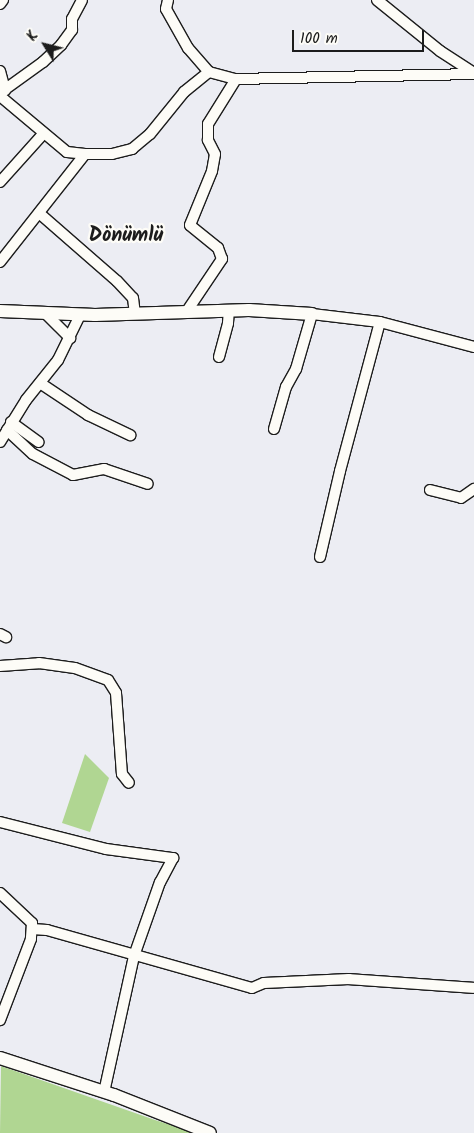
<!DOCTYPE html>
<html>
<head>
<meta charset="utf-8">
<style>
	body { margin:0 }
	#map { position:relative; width:474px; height:1133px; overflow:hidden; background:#ecedf3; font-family:Kalam,sans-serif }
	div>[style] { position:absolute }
	.green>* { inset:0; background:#b0d692 }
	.roads { filter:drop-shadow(1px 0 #1c1c1c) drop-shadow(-1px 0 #1c1c1c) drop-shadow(0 1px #1c1c1c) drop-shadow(0 -1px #1c1c1c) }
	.minor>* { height:10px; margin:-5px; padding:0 5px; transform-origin:5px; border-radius:5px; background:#fdfcf7 }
	.tertiary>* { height:12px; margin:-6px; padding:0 6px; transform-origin:6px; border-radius:6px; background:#fdfcf7 }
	span { translate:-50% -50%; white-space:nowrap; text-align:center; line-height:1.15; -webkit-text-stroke:4.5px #fdfcf7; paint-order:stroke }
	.district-label { font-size:20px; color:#1c1c1c; font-weight:700 }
	.north { position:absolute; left:20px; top:20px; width:50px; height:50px; -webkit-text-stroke:4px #fdfcf7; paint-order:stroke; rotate:306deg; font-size:14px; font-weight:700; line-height:20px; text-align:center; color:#1c1c1c }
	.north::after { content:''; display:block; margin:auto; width:18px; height:22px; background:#1c1c1c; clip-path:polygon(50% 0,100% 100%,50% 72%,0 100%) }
	.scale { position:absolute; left:292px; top:30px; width:132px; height:22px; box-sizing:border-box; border:2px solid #1c1c1c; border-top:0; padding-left:6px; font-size:15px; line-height:18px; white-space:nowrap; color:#1c1c1c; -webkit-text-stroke:4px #fdfcf7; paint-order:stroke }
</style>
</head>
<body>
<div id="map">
	<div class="green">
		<i style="clip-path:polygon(85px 754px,109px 778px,90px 832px,62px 823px)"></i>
		<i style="clip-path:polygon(1px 1066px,155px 1120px,196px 1133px,0 1133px)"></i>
	</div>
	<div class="roads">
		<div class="minor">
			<i style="left:168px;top:0;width:9px;rotate:103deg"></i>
			<i style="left:166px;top:9px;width:45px;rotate:60.6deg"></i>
			<i style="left:188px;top:48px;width:32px;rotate:49deg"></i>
			<i style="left:377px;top:0;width:81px;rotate:39deg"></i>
			<i style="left:440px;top:51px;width:40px;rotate:32.9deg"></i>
			<i style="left:0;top:4px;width:5px;rotate:-53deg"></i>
			<i style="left:0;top:71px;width:20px;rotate:75deg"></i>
			<i style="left:0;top:93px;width:53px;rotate:-35.8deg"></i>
			<i style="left:43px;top:62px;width:25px;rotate:-43deg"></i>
			<i style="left:61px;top:45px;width:19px;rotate:-54deg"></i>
			<i style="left:72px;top:30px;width:11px;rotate:-90deg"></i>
			<i style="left:72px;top:19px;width:21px;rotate:-62deg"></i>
			<i style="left:0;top:96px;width:87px;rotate:39.9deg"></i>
			<i style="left:67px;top:152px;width:18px;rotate:6deg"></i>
			<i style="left:0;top:182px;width:64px;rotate:-48.1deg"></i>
			<i style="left:39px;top:213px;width:103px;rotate:41.1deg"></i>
			<i style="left:117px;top:281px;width:23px;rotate:47deg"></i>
			<i style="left:133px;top:298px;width:16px;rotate:83deg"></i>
			<i style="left:0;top:262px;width:137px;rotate:-51.8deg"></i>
			<i style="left:85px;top:154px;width:27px"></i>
			<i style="left:112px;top:154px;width:21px;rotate:-14deg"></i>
			<i style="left:132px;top:149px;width:23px;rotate:-40deg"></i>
			<i style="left:150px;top:134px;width:54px;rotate:-51deg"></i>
			<i style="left:184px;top:92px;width:32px;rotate:-39deg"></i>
			<i style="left:209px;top:72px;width:28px;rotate:15deg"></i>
			<i style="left:236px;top:79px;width:238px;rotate:-1.2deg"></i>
			<i style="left:187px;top:311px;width:63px;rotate:-56.1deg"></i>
			<i style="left:222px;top:259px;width:12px;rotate:-110deg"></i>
			<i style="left:218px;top:248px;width:36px;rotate:-141deg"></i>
			<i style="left:190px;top:225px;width:58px;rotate:-67.8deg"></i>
			<i style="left:212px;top:171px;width:17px;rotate:-80deg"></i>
			<i style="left:215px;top:154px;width:16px;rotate:-117deg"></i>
			<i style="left:208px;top:140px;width:16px;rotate:-90deg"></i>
			<i style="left:208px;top:124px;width:53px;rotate:-58.1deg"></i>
			<i style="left:47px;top:315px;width:33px;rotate:45deg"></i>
			<i style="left:219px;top:357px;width:35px;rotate:-75deg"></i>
			<i style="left:228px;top:323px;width:13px;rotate:-86deg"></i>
			<i style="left:40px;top:383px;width:58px;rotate:33.7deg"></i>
			<i style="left:88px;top:415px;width:47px;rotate:25.5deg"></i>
			<i style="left:11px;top:422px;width:34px;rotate:36deg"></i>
			<i style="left:274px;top:429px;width:44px;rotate:-74.1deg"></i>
			<i style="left:286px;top:387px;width:21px;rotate:-61deg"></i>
			<i style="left:296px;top:369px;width:57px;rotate:-73.8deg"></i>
			<i style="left:312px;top:314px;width:68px;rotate:6.7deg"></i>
			<i style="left:380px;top:322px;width:97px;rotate:14.9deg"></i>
			<i style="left:7px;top:430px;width:35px;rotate:43deg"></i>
			<i style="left:33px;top:454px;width:45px;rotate:27.7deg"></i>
			<i style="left:73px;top:475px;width:32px;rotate:-11deg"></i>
			<i style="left:104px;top:469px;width:46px;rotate:18.8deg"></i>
			<i style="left:0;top:442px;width:49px;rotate:-58.2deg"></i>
			<i style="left:26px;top:400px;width:51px;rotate:-51.3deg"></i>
			<i style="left:58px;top:360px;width:50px;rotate:-63.9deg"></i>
			<i style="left:430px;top:490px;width:32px;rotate:14deg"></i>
			<i style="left:461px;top:498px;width:16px;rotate:-35deg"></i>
			<i style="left:320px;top:557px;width:88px;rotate:-76.9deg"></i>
			<i style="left:340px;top:471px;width:154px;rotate:-75deg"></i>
			<i style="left:0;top:634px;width:7px;rotate:27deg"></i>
			<i style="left:0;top:666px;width:39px;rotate:-4deg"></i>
			<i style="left:39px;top:663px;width:36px;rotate:8deg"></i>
			<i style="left:75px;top:668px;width:35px;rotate:20deg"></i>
			<i style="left:108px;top:680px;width:15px;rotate:58deg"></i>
			<i style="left:116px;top:693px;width:81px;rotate:85.8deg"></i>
			<i style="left:122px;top:774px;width:11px;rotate:52deg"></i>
			<i style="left:0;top:822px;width:109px;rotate:14.3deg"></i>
			<i style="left:106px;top:849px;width:68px;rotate:7.7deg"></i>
			<i style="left:173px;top:858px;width:27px;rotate:118deg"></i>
			<i style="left:160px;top:882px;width:78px;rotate:109.4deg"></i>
			<i style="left:134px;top:956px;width:139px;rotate:102.4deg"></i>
			<i style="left:0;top:893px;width:44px;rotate:43.2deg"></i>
			<i style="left:32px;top:923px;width:16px;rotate:94deg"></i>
			<i style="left:31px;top:939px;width:87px;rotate:110.9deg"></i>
			<i style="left:32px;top:929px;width:15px;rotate:4deg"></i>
			<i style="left:47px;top:930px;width:213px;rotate:15.8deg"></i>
			<i style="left:252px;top:988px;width:13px;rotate:-23deg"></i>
			<i style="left:264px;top:983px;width:85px;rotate:-2.7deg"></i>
			<i style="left:349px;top:979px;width:125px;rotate:4.1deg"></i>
		</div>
		<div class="tertiary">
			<i style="left:0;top:311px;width:95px;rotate:2.4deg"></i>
			<i style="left:95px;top:315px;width:154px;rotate:-1.9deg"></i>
			<i style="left:249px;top:310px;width:63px;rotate:3.6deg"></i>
			<i style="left:0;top:1058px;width:120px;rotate:18deg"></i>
			<i style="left:114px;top:1095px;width:103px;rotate:21.6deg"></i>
		</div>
	</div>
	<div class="district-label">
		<span style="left:126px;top:236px">Dönümlü</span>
	</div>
	<div class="north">K</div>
	<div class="scale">100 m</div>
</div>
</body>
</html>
